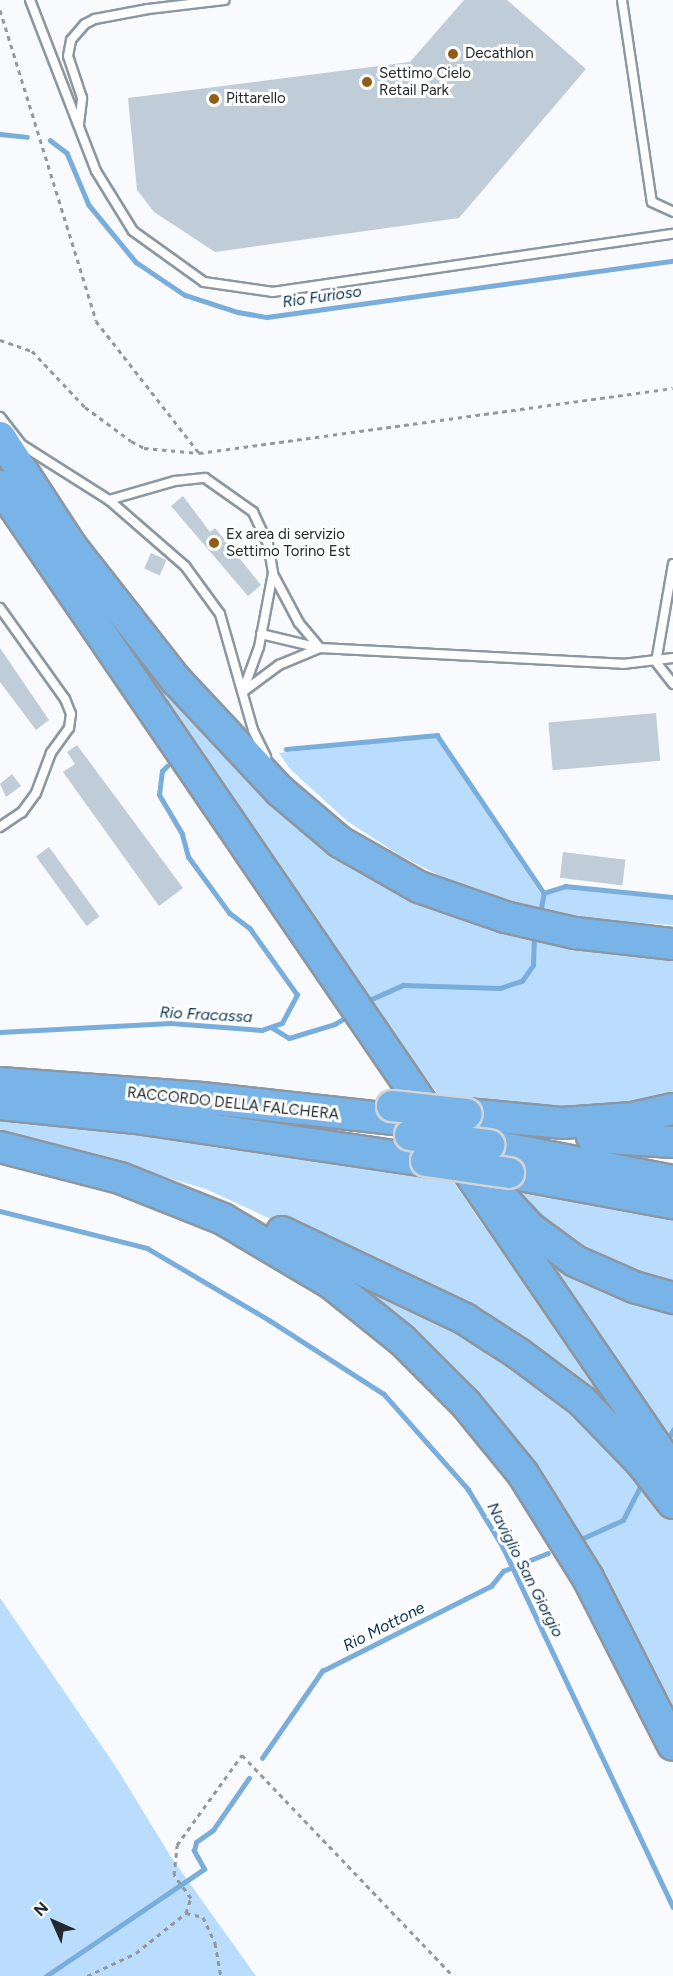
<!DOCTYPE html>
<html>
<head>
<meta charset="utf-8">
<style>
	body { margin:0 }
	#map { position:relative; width:673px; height:1976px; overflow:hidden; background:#f8fafd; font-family:Figtree,sans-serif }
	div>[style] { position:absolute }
	.green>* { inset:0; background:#baddfe }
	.stream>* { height:4.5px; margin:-2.25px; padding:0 2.25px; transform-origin:2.25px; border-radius:2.25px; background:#79addc }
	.building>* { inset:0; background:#c0cdd9; transform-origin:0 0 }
	.path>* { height:3px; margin-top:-1.5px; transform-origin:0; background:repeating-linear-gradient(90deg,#94979b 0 4.5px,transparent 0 9px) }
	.roads { filter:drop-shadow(2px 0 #8b97a2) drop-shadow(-2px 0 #8b97a2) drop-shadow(0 2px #8b97a2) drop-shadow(0 -2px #8b97a2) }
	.service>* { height:8px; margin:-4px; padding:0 4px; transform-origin:4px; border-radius:4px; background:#fff }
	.motorway>* { height:30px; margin:-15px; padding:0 15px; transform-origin:15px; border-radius:15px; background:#79b4e9 }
	.bridges { filter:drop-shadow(2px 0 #d3d4d5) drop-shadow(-2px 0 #d3d4d5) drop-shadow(0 2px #d3d4d5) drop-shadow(0 -2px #d3d4d5) }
	.motorway-bridge>* { height:30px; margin:-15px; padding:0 15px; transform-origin:15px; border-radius:15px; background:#79b4e9 }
	.dots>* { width:16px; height:16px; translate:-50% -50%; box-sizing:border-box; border:3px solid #fff; border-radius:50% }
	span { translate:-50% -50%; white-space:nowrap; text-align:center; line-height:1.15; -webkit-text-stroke:6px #fff; paint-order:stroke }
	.poi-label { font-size:15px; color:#24292e }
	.left { translate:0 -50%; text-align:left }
	.street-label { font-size:15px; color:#24292e }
	.water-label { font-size:16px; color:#062f4e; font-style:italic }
	.north { position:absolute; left:24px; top:1892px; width:60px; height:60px; -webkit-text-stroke:4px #fff; paint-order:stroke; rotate:315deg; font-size:16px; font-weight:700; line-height:24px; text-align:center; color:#24292e }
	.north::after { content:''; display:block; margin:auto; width:21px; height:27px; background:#24292e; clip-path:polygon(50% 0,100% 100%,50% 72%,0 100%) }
</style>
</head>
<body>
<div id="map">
	<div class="green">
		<i style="clip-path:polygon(83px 583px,325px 847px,673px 956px,673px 1101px,595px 1114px,447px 1106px,355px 984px)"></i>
		<i style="clip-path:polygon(436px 737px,541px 894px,565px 887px,673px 896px,673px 925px,580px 919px,520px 907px,458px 885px,399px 855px,347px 821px,290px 769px,279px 753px)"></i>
		<i style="clip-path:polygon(0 1118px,87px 1126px,450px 1177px,616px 1417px,325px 1244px,206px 1189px,77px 1151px,0 1135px)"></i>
		<i style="clip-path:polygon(503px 1185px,673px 1220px,673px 1287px,561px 1240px)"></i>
		<i style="clip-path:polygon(533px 1244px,673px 1305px,673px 1451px)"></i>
		<i style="clip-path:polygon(339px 1271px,392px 1294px,539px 1378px,652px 1491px,673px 1519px,673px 1722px,600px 1579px)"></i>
		<i style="clip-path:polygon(0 1598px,116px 1767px,171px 1857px,256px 1976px,0 1976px)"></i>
	</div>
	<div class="stream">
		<i style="left:0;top:134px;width:27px;rotate:6deg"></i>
		<i style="left:50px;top:140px;width:21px;rotate:37deg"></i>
		<i style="left:67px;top:153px;width:56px;rotate:67.1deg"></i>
		<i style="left:89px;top:205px;width:74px;rotate:50.5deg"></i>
		<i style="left:136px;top:262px;width:59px;rotate:34deg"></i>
		<i style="left:185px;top:295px;width:56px;rotate:17.8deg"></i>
		<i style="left:238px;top:312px;width:29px;rotate:10deg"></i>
		<i style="left:267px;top:317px;width:410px;rotate:-7.9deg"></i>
		<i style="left:286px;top:749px;width:152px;rotate:-5.3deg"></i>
		<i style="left:437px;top:735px;width:191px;rotate:55.9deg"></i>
		<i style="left:541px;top:908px;width:15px;rotate:-79deg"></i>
		<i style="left:544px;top:893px;width:22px;rotate:-18deg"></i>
		<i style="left:565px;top:886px;width:109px;rotate:5.8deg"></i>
		<i style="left:365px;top:1002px;width:42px;rotate:-24.1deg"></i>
		<i style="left:403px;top:985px;width:97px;rotate:1.8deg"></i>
		<i style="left:500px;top:988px;width:23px;rotate:-18deg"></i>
		<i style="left:522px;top:981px;width:19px;rotate:-55deg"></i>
		<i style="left:533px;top:965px;width:23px;rotate:-88deg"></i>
		<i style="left:271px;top:1027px;width:21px;rotate:31deg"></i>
		<i style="left:289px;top:1038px;width:48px;rotate:-16.9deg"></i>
		<i style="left:335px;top:1024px;width:13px;rotate:-32deg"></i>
		<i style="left:0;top:1032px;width:171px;rotate:-3deg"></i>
		<i style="left:171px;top:1023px;width:91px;rotate:4.4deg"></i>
		<i style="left:262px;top:1030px;width:21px;rotate:-19deg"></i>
		<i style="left:282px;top:1023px;width:32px;rotate:-62deg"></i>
		<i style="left:297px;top:995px;width:81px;rotate:-125.5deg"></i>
		<i style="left:250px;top:929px;width:26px;rotate:-143deg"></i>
		<i style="left:229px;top:913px;width:69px;rotate:-126.2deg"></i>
		<i style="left:188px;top:857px;width:24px;rotate:-105deg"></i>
		<i style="left:182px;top:834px;width:45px;rotate:-120.5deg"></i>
		<i style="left:159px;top:795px;width:24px;rotate:-83deg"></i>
		<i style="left:162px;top:771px;width:7px;rotate:-45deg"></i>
		<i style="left:0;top:1211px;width:152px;rotate:14.1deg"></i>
		<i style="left:147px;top:1248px;width:142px;rotate:30.5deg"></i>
		<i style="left:269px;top:1320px;width:137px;rotate:32.8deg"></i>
		<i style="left:384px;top:1394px;width:127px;rotate:48.5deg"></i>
		<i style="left:468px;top:1489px;width:68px;rotate:58.9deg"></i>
		<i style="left:503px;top:1547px;width:398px;rotate:64.7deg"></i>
		<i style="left:666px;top:1443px;width:15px;rotate:-62deg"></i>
		<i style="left:579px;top:1540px;width:48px;rotate:-24.4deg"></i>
		<i style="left:623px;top:1520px;width:42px;rotate:-62.8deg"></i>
		<i style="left:262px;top:1758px;width:106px;rotate:-55.4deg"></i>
		<i style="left:322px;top:1671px;width:189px;rotate:-26.7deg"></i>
		<i style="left:491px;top:1586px;width:19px;rotate:-51deg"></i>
		<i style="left:503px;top:1571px;width:48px;rotate:-21.8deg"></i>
		<i style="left:46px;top:1976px;width:191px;rotate:-34.1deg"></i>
		<i style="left:204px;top:1869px;width:21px;rotate:-119deg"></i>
		<i style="left:194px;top:1851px;width:9px;rotate:-77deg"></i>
		<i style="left:196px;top:1842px;width:21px;rotate:-35deg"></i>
		<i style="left:213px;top:1830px;width:63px;rotate:-55.3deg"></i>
	</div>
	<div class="building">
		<i style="clip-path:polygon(464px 0,507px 0,586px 69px,459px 218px,215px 252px,154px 212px,137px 190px,128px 98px,410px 62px)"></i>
		<i style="clip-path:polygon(183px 496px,210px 532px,215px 528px,261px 585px,248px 596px,171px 506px)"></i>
		<i style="left:151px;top:553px;width:17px;height:17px;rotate:24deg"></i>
		<i style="clip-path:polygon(0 648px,49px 720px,36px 730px,0 682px)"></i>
		<i style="left:656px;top:713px;width:48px;height:108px;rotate:85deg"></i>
		<i style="clip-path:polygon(77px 745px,183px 888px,159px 906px,63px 772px,75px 764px,67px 752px)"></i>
		<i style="clip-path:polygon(12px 774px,21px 786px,6px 797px,0 784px)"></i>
		<i style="left:49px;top:847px;width:86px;height:16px;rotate:54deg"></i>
		<i style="left:563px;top:852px;width:63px;height:26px;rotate:7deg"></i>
	</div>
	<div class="path">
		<i style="left:0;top:10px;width:325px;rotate:72.8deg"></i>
		<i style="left:96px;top:321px;width:167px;rotate:52deg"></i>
		<i style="left:0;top:340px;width:34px;rotate:19deg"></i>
		<i style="left:32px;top:351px;width:77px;rotate:46.6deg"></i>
		<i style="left:85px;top:407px;width:57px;rotate:36.5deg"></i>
		<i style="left:131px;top:441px;width:15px;rotate:28deg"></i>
		<i style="left:144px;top:448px;width:55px;rotate:5.2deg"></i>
		<i style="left:199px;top:453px;width:478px;rotate:-7.8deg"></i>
		<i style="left:186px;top:1913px;width:16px;rotate:-72deg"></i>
		<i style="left:191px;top:1898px;width:29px;rotate:-126deg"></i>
		<i style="left:174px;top:1875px;width:30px;rotate:-84deg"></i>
		<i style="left:177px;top:1845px;width:111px;rotate:-54.2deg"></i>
		<i style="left:242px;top:1755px;width:306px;rotate:46.3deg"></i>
		<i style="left:87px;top:1976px;width:54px;rotate:-25.1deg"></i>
		<i style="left:136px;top:1953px;width:64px;rotate:-38.7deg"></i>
		<i style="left:186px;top:1913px;width:17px;rotate:13deg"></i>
		<i style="left:203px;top:1917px;width:29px;rotate:65deg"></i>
		<i style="left:215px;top:1943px;width:34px;rotate:80deg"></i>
	</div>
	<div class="roads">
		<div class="service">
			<i style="left:30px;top:0;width:183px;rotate:68.9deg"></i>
			<i style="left:96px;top:171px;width:70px;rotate:58.3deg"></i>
			<i style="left:133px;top:231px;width:87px;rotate:35.7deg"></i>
			<i style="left:204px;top:282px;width:70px;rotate:8.2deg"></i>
			<i style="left:273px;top:292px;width:404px;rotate:-8.3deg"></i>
			<i style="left:622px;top:0;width:204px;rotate:81.6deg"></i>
			<i style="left:652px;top:202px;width:23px;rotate:25deg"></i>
			<i style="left:79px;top:124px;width:26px;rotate:-83deg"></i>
			<i style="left:82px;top:98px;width:44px;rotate:-108.4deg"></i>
			<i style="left:68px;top:56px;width:16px;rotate:-79deg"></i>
			<i style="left:71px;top:40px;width:21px;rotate:-49deg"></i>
			<i style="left:85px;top:24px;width:11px;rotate:-27deg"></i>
			<i style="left:95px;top:19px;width:54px;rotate:-10.7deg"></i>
			<i style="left:148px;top:9px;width:77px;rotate:-6.8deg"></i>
			<i style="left:0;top:417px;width:36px;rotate:52deg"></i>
			<i style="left:22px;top:445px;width:103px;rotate:32.3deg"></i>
			<i style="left:109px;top:500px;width:101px;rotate:41deg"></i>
			<i style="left:185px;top:566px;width:59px;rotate:53.9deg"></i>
			<i style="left:220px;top:614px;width:121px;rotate:74.1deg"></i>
			<i style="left:253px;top:730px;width:30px;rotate:64deg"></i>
			<i style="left:109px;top:500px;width:69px;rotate:-16.1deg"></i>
			<i style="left:175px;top:481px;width:30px;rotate:-6deg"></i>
			<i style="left:205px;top:478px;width:59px;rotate:35.3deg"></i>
			<i style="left:253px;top:512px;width:35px;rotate:65deg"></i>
			<i style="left:268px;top:544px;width:29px;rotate:80deg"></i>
			<i style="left:273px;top:573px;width:75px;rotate:100.7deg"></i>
			<i style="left:259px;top:647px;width:47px;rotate:110deg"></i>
			<i style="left:673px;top:564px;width:99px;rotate:99.8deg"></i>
			<i style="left:656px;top:662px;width:28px;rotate:52deg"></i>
			<i style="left:0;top:608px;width:112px;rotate:54.5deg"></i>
			<i style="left:65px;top:699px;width:16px;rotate:68deg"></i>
			<i style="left:71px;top:714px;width:14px;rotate:98deg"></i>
			<i style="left:69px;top:728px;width:31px;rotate:126deg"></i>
			<i style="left:51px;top:753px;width:43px;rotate:110.6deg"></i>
			<i style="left:36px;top:793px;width:24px;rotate:126deg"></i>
			<i style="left:22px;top:812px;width:27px;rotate:146deg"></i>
			<i style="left:261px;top:634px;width:61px;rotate:13.3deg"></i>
			<i style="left:320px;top:648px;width:303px;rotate:3deg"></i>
			<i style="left:623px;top:664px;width:50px;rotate:-6.8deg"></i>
			<i style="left:244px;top:691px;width:44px;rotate:-36.6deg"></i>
			<i style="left:279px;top:665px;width:44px;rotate:-22.5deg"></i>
			<i style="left:320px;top:648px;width:33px;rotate:-130deg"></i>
			<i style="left:299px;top:623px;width:55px;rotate:-118deg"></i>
		</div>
		<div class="motorway">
			<i style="left:0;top:437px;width:130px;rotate:56.9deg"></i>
			<i style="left:71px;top:546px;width:172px;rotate:51.9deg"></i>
			<i style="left:177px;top:681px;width:151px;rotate:46.9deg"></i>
			<i style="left:280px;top:791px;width:79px;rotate:40.4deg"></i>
			<i style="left:340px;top:842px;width:91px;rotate:29.7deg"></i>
			<i style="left:419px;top:887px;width:91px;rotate:19.2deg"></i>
			<i style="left:505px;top:917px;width:72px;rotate:12.9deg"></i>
			<i style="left:575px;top:933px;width:99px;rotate:6.4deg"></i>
			<i style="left:0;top:486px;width:1193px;rotate:55.66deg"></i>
			<i style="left:0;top:1083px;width:203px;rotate:4.2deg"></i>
			<i style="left:202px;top:1098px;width:200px;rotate:6.3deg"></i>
			<i style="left:0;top:1104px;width:137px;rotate:5.9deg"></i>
			<i style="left:136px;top:1118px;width:293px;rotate:8.4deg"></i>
			<i style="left:467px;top:1114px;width:95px;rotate:5.4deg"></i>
			<i style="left:562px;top:1123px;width:71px;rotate:-4deg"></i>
			<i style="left:633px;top:1118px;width:41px;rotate:-12.7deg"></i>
			<i style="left:592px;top:1137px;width:81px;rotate:3.5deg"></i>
			<i style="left:489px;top:1145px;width:187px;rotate:11.1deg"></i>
			<i style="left:0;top:1147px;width:124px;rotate:14.5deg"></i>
			<i style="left:120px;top:1178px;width:111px;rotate:21.7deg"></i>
			<i style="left:223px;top:1219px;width:126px;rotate:30.7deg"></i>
			<i style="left:331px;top:1283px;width:91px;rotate:38.8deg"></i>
			<i style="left:402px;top:1340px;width:91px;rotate:45deg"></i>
			<i style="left:466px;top:1404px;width:90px;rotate:50.8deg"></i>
			<i style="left:523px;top:1474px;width:123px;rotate:58deg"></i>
			<i style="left:588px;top:1578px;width:187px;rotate:63deg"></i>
			<i style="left:509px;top:1173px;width:167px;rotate:10.4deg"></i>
			<i style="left:505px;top:1201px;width:35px;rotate:47deg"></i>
			<i style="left:529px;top:1227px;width:57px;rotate:36.5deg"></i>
			<i style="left:575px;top:1261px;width:64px;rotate:23.8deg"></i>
			<i style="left:634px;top:1287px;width:41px;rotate:15.8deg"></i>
			<i style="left:282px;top:1232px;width:203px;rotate:25.4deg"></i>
			<i style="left:465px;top:1319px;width:64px;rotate:32.9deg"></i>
			<i style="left:519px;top:1354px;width:79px;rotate:36.7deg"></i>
			<i style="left:582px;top:1401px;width:85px;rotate:46deg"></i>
			<i style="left:641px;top:1462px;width:52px;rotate:52deg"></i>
		</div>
	</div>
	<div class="bridges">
		<div class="motorway-bridge">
			<i style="left:392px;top:1106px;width:75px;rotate:6.1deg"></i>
			<i style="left:410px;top:1135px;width:80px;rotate:7.2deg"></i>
			<i style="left:426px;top:1161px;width:84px;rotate:8.2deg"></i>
		</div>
	</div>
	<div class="dots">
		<i style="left:453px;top:54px;background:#945d16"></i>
		<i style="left:367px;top:82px;background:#945d16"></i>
		<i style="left:214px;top:99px;background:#945d16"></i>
		<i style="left:214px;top:543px;background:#945d16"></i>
	</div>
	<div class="poi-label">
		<span class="left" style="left:465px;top:54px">Decathlon</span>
		<span class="left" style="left:379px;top:82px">Settimo Cielo<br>Retail Park</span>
		<span class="left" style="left:226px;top:99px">Pittarello</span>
		<span class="left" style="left:226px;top:543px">Ex area di servizio<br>Settimo Torino Est</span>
	</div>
	<div class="street-label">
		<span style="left:233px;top:1104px;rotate:6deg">RACCORDO DELLA FALCHERA</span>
	</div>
	<div class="water-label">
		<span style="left:322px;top:297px;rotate:-8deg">Rio Furioso</span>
		<span style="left:206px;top:1015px;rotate:3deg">Rio Fracassa</span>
		<span style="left:525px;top:1570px;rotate:63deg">Naviglio San Giorgio</span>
		<span style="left:384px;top:1627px;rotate:-27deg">Rio Mottone</span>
	</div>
	<div class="north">N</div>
</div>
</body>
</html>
